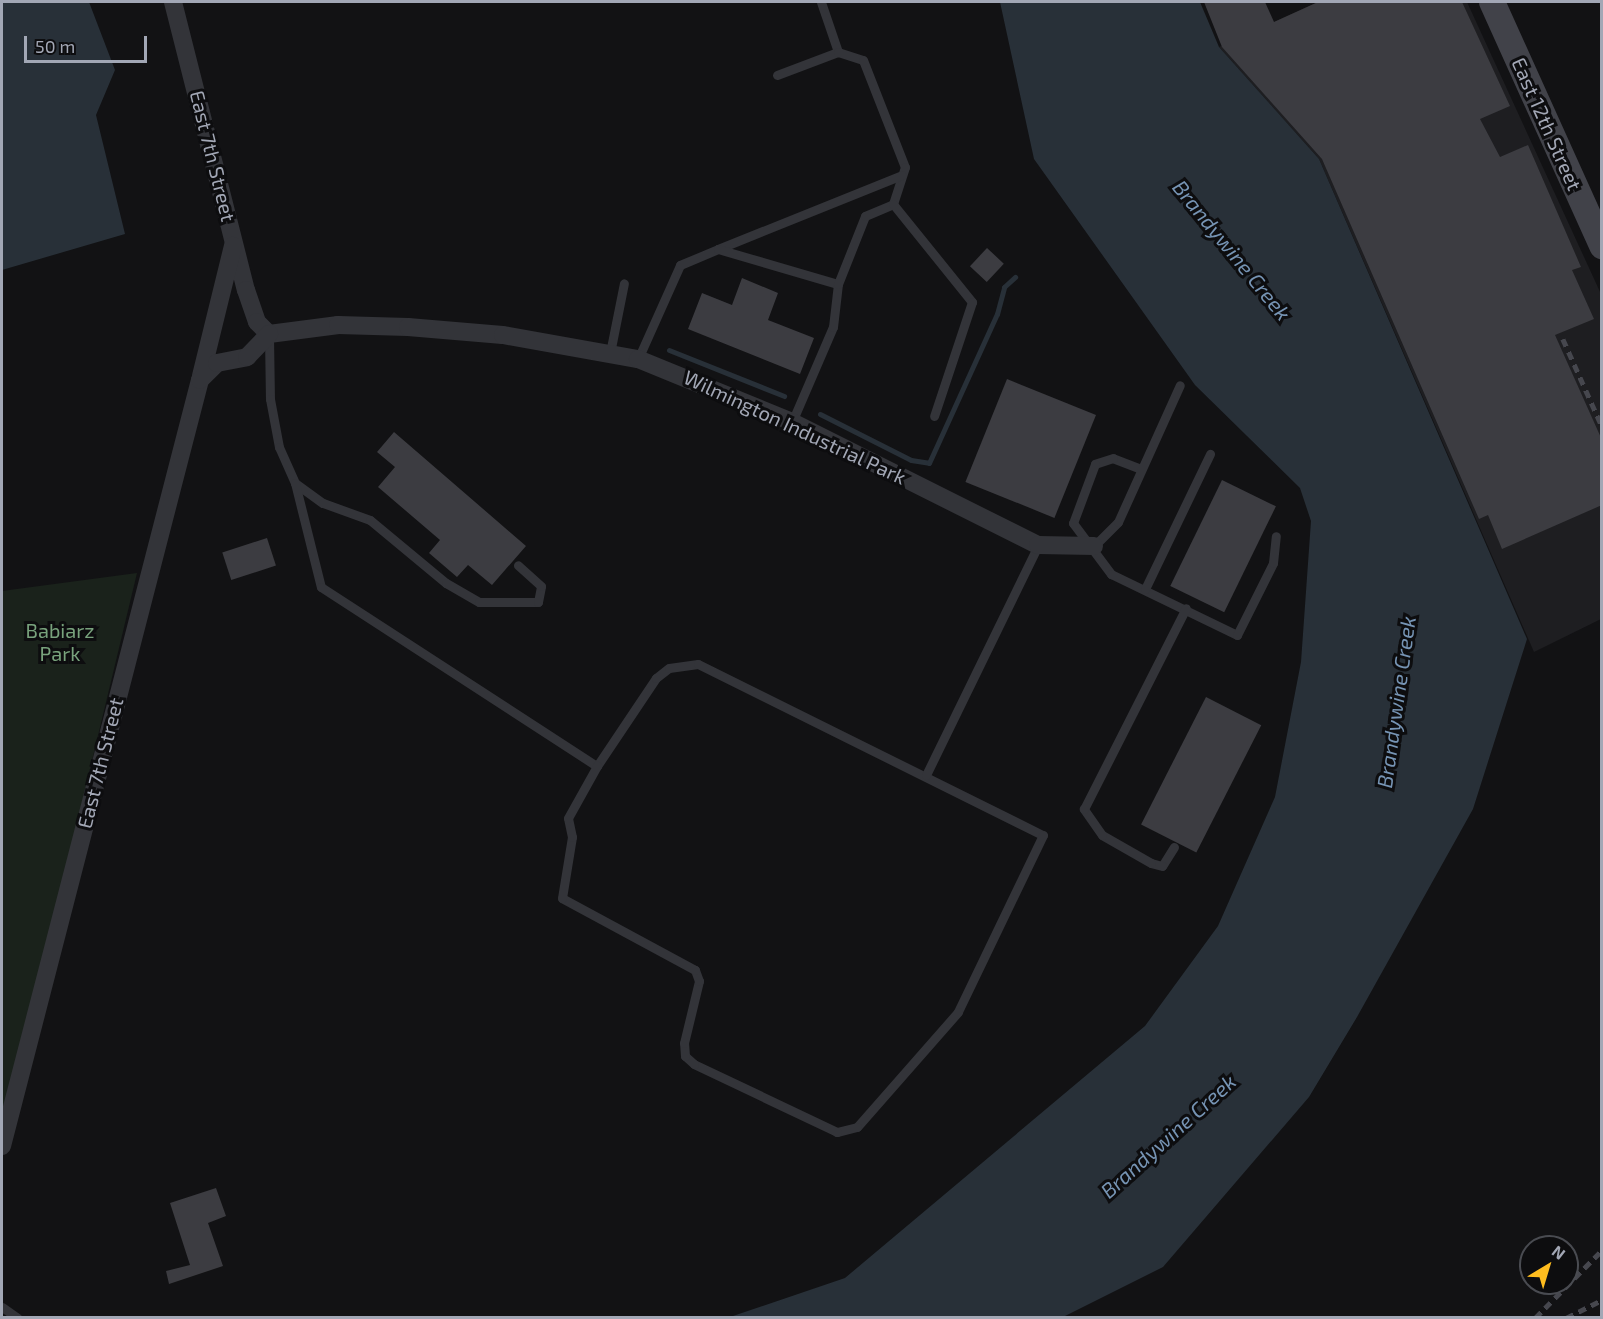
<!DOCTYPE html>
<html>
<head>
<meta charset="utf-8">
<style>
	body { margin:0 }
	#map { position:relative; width:1603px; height:1319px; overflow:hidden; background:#121214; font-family:"Exo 2",sans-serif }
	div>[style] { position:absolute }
	.built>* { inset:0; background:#1e1e21 }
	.green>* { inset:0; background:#1a221b }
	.water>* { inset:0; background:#283038 }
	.stream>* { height:5px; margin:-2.5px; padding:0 2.5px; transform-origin:2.5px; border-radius:2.5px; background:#283038 }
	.building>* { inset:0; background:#3c3c41; transform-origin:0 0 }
	.service>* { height:9px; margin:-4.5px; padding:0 4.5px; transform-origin:4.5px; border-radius:4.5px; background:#333439 }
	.minor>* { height:18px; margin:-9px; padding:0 9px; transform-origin:9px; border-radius:9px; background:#333439 }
	.secondary>* { height:26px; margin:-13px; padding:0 13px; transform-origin:13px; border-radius:13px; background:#414249 }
	.rail>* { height:4.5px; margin-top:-2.25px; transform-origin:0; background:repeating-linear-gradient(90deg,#46474e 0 8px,transparent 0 14px) }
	span { translate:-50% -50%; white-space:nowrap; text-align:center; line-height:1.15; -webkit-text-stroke:6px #0d0d0f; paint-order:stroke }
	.street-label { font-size:20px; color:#a2a7b5 }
	.park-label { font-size:20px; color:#78a27c }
	.water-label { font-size:21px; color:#7694b4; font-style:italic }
	.frame { position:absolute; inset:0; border:3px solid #a2a7b5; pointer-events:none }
	.north { position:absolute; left:1519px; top:1235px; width:60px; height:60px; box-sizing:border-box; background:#0d0d0f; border:2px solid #494b51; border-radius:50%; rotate:38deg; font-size:16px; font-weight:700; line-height:24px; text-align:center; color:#a2a7b5 }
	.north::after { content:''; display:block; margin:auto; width:21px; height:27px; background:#ffbd1f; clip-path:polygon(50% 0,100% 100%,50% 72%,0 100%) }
	.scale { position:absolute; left:24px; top:36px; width:123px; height:27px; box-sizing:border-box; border:3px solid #a2a7b5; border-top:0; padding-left:8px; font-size:18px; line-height:21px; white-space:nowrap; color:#a2a7b5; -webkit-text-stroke:4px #0d0d0f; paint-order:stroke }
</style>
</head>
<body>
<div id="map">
	<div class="built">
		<i style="clip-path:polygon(1318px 2px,1467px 2px,1601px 294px,1601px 619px,1534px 652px,1319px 159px,1219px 47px)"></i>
	</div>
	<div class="green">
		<i style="clip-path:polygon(137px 573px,2px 1136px,2px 591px)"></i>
	</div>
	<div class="water">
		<i style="clip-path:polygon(2px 2px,89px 2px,115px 70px,96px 115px,125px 234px,2px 270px)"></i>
		<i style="clip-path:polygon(1000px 2px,1200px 2px,1219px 47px,1319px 159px,1527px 639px,1473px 809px,1357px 1017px,1309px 1097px,1163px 1267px,1063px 1317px,730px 1317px,845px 1278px,1145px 1026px,1218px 926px,1275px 797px,1301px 662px,1311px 521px,1300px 488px,1195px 385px,1034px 159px)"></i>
	</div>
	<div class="stream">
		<i style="left:669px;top:350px;width:124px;rotate:21.8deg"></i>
		<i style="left:820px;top:414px;width:102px;rotate:26.8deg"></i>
		<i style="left:911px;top:460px;width:18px;rotate:9deg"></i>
		<i style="left:929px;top:463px;width:164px;rotate:-65.5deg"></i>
		<i style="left:997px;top:314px;width:28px;rotate:-75deg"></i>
		<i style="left:1004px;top:287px;width:15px;rotate:-42deg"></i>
	</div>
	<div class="building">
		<i style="clip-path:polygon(1204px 2px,1265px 2px,1274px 22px,1318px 2px,1462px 2px,1510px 106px,1480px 119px,1500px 157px,1528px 145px,1581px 267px,1572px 270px,1594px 319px,1555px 335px,1602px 440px,1602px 505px,1502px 549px,1488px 515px,1479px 519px,1322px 159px,1222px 47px)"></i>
		<i style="left:987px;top:248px;width:23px;height:25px;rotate:43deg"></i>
		<i style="clip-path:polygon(742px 278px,778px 293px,768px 320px,814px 338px,800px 374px,688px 329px,702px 293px,732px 305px)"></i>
		<i style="left:1007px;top:379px;width:96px;height:111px;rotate:22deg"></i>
		<i style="clip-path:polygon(394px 432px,526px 546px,492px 585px,468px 565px,457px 577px,429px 553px,440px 540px,378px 487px,395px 467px,377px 452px)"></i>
		<i style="left:1222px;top:480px;width:60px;height:118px;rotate:26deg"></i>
		<i style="left:267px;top:538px;width:29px;height:47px;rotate:72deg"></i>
		<i style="left:1206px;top:697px;width:62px;height:143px;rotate:27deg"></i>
		<i style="clip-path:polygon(216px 1188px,226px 1216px,208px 1223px,223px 1266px,169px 1284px,166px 1271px,190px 1265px,170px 1203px)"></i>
	</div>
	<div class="service">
		<i style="left:821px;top:2px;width:53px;rotate:71.2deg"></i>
		<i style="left:777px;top:75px;width:65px;rotate:-20.7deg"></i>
		<i style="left:838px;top:52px;width:26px;rotate:18deg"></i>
		<i style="left:863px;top:60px;width:115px;rotate:68.6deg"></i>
		<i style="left:905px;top:167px;width:39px;rotate:108deg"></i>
		<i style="left:718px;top:249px;width:198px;rotate:-21.9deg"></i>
		<i style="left:269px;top:337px;width:62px;rotate:89.1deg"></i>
		<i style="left:270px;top:399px;width:49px;rotate:79.4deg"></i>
		<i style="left:279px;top:447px;width:39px;rotate:66deg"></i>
		<i style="left:295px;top:483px;width:34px;rotate:36deg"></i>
		<i style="left:323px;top:503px;width:50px;rotate:19.9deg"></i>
		<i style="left:370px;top:520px;width:99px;rotate:39.7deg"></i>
		<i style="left:446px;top:583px;width:38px;rotate:30deg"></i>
		<i style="left:479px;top:602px;width:59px"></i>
		<i style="left:538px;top:602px;width:16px;rotate:-79deg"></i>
		<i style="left:541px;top:586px;width:31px;rotate:-138deg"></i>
		<i style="left:610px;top:353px;width:71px;rotate:-78.7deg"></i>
		<i style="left:638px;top:359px;width:103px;rotate:-65.9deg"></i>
		<i style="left:680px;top:265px;width:41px;rotate:-22.8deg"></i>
		<i style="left:718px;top:249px;width:125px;rotate:16.3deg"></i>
		<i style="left:792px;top:422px;width:103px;rotate:-66.7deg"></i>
		<i style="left:833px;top:327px;width:43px;rotate:-83.4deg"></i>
		<i style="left:838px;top:284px;width:73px;rotate:-68.3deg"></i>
		<i style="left:865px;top:216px;width:30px;rotate:-23deg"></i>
		<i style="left:893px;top:204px;width:126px;rotate:51.1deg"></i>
		<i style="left:972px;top:302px;width:120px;rotate:108.4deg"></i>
		<i style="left:1141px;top:469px;width:30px;rotate:-159deg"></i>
		<i style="left:1113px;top:458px;width:19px;rotate:162deg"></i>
		<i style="left:1095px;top:464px;width:63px;rotate:110.4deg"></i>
		<i style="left:1073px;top:523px;width:64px;rotate:53.3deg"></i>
		<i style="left:1111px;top:574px;width:140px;rotate:25.8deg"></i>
		<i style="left:1237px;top:635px;width:80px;rotate:-63.4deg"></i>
		<i style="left:1273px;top:563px;width:27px;rotate:-84deg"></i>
		<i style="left:295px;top:483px;width:107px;rotate:76deg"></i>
		<i style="left:321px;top:587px;width:329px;rotate:33deg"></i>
		<i style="left:597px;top:766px;width:106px;rotate:-56.2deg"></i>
		<i style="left:656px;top:678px;width:16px;rotate:-38deg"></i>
		<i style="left:669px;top:668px;width:29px;rotate:-8deg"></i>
		<i style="left:698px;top:664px;width:385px;rotate:26.4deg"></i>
		<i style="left:1043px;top:835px;width:196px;rotate:115.7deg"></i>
		<i style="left:958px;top:1012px;width:153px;rotate:131.3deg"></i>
		<i style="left:857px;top:1127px;width:21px;rotate:166deg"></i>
		<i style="left:837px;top:1132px;width:158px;rotate:-154.6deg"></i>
		<i style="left:694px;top:1064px;width:12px;rotate:-138deg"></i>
		<i style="left:685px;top:1056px;width:13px;rotate:-94deg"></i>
		<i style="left:684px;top:1043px;width:64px;rotate:-76.4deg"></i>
		<i style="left:699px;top:981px;width:12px;rotate:-110deg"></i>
		<i style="left:695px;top:970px;width:151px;rotate:-151.6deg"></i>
		<i style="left:562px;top:898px;width:62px;rotate:-80.7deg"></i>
		<i style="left:572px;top:837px;width:19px;rotate:-102deg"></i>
		<i style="left:568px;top:818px;width:60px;rotate:-60.9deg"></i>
		<i style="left:1094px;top:546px;width:34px;rotate:-45deg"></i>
		<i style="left:1118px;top:522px;width:150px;rotate:-65.7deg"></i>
		<i style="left:1145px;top:589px;width:150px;rotate:-64.3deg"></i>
		<i style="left:926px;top:775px;width:256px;rotate:-64deg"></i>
		<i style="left:1174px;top:847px;width:22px;rotate:122deg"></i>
		<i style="left:1162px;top:866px;width:11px;rotate:-165deg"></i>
		<i style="left:1151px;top:863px;width:56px;rotate:-150.3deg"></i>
		<i style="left:1102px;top:835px;width:32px;rotate:-125deg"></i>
		<i style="left:1084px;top:809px;width:225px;rotate:-63.1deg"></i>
		<i style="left:2px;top:1307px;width:19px;rotate:35deg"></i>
	</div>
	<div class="minor">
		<i style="left:173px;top:2px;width:297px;rotate:75.8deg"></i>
		<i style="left:246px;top:290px;width:34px;rotate:71deg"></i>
		<i style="left:257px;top:322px;width:17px;rotate:45deg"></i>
		<i style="left:269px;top:334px;width:70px;rotate:-7.4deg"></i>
		<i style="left:338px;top:325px;width:70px;rotate:1.6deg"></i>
		<i style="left:408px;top:327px;width:95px;rotate:4.8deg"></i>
		<i style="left:503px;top:335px;width:137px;rotate:10.1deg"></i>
		<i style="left:638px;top:359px;width:166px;rotate:22.2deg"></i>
		<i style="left:792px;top:422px;width:275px;rotate:26.6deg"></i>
		<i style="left:1038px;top:545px;width:56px;rotate:1deg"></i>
		<i style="left:201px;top:376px;width:134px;rotate:-76.2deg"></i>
		<i style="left:2px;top:1146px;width:791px;rotate:-75.51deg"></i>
		<i style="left:200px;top:380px;width:24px;rotate:-45deg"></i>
		<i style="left:217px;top:363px;width:31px;rotate:-11deg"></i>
		<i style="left:247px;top:357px;width:32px;rotate:-46deg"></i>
	</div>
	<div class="secondary">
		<i style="left:1492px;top:2px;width:268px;rotate:65.7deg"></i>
	</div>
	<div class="rail">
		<i style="left:1563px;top:339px;width:95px;rotate:65.9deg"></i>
		<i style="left:1535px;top:1318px;width:95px;rotate:-45.4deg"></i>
		<i style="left:1566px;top:1318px;width:40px;rotate:-26.6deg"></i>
	</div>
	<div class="street-label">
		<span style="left:1547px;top:124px;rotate:66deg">East 12th Street</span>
		<span style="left:213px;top:156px;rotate:76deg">East 7th Street</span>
		<span style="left:795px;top:427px;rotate:25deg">Wilmington Industrial Park</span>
		<span style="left:100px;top:763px;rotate:-76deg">East 7th Street</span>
	</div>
	<div class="park-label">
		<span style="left:60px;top:642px">Babiarz<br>Park</span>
	</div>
	<div class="water-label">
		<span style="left:1232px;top:250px;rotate:51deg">Brandywine Creek</span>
		<span style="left:1396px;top:702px;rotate:-82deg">Brandywine Creek</span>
		<span style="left:1168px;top:1136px;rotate:-42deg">Brandywine Creek</span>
	</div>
	<div class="frame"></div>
	<div class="north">N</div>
	<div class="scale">50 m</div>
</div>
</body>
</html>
